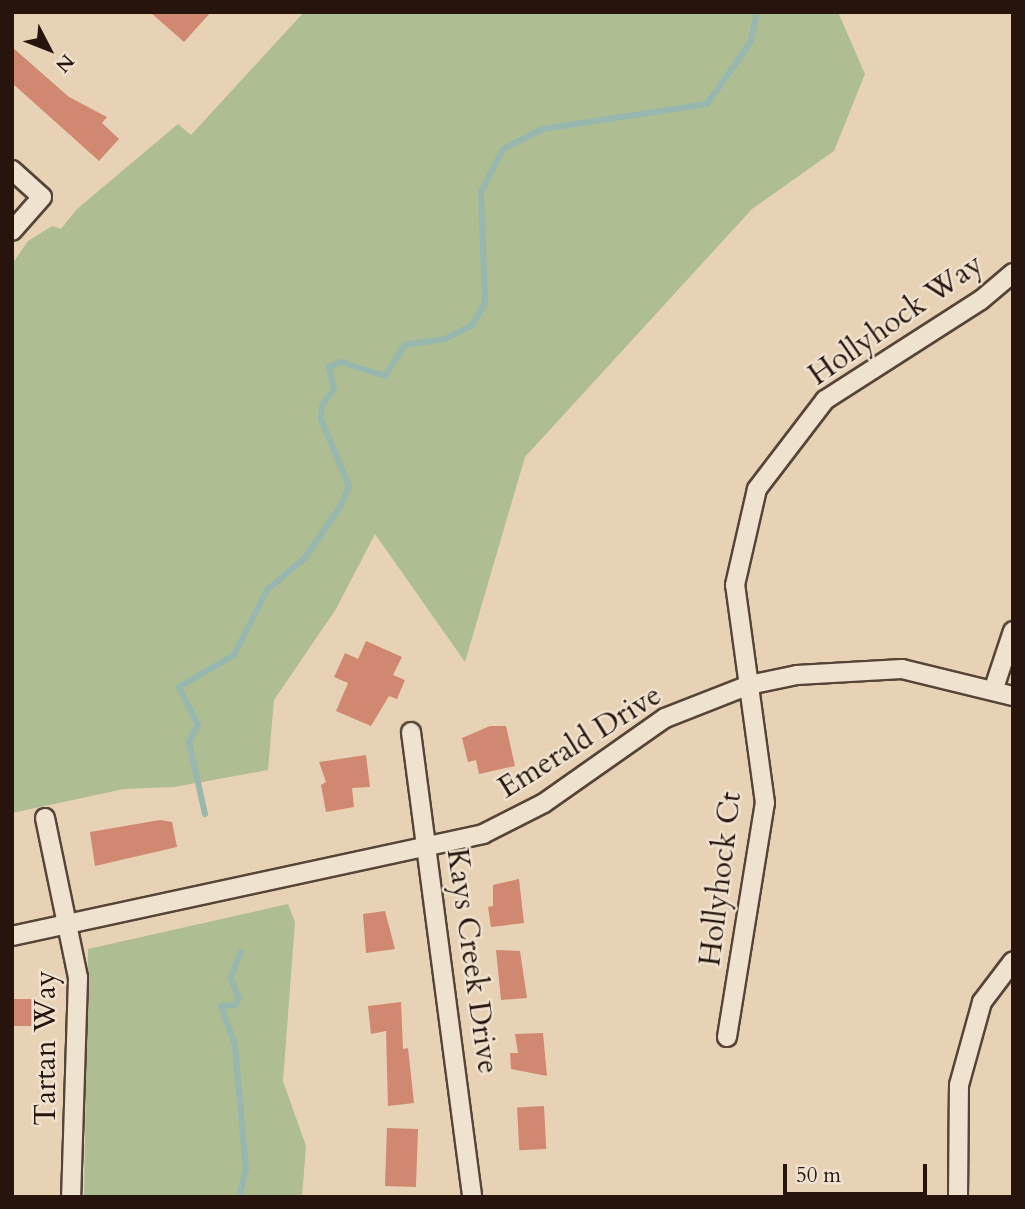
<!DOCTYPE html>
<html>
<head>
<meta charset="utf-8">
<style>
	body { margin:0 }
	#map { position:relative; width:1025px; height:1209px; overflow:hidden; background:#e7d2b5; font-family:Cardo,serif }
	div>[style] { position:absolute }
	.green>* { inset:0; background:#afbd92 }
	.stream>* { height:6px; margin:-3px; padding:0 3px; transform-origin:3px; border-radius:3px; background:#97b7af }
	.building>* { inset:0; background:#d08970; transform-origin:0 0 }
	.roads { filter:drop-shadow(2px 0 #564437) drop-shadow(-2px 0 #564437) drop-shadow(0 2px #564437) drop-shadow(0 -2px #564437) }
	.minor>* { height:18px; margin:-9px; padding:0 9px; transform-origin:9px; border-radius:9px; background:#efe2cf }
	span { translate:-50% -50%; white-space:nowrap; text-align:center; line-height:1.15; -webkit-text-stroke:5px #efe2cf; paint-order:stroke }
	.street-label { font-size:30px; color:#26140d }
	.frame { position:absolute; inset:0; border:14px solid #26140d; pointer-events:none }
	.north { position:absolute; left:14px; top:14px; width:70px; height:70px; -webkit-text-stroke:5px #efe2cf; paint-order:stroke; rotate:132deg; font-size:19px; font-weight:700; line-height:28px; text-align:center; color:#26140d }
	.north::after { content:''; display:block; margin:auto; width:24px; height:32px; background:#26140d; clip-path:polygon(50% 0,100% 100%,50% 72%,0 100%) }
	.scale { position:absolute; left:783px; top:1164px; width:144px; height:32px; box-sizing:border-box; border:4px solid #26140d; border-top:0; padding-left:9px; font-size:21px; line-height:24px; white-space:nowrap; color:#26140d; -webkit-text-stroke:5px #efe2cf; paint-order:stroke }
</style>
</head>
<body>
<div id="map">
	<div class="green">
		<i style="clip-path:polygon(304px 12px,838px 12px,865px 74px,834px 151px,752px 209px,525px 457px,465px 662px,375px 534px,336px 609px,274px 700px,268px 770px,174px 787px,124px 789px,12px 813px,12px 264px,28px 241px,52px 226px,61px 229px,77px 209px,178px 124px,191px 135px)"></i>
		<i style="clip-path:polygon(288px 904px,295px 922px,283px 1081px,306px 1146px,302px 1197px,84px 1197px,88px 949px)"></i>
	</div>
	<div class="stream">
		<i style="left:205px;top:814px;width:74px;rotate:-102.5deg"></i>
		<i style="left:189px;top:742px;width:19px;rotate:-62deg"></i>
		<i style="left:198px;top:725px;width:42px;rotate:-116.6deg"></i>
		<i style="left:179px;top:687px;width:64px;rotate:-30.2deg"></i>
		<i style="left:234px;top:655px;width:73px;rotate:-63.1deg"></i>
		<i style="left:267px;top:590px;width:50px;rotate:-40.1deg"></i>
		<i style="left:305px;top:558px;width:64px;rotate:-55.8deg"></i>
		<i style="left:341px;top:505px;width:21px;rotate:-67deg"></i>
		<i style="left:349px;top:486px;width:73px;rotate:-112.7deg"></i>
		<i style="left:321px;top:419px;width:14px;rotate:-86deg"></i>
		<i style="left:322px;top:405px;width:20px;rotate:-53deg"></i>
		<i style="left:334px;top:389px;width:23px;rotate:-103deg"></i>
		<i style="left:329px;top:367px;width:13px;rotate:-23deg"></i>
		<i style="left:341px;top:362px;width:46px;rotate:17.7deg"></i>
		<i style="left:385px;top:376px;width:36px;rotate:-58deg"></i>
		<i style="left:404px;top:345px;width:41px;rotate:-8.3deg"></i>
		<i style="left:445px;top:339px;width:30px;rotate:-27deg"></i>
		<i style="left:472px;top:325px;width:26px;rotate:-59deg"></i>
		<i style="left:485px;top:303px;width:111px;rotate:-92.1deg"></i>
		<i style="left:481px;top:192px;width:48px;rotate:-62.9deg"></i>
		<i style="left:503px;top:149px;width:44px;rotate:-27.1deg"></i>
		<i style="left:542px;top:129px;width:167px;rotate:-8.6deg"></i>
		<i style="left:707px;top:104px;width:75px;rotate:-54.8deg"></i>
		<i style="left:750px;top:43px;width:32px;rotate:-77deg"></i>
		<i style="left:239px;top:1197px;width:29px;rotate:-76deg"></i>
		<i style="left:246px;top:1169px;width:124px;rotate:-95.1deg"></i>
		<i style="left:235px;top:1045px;width:41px;rotate:-109.7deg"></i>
		<i style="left:221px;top:1006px;width:14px;rotate:-4deg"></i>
		<i style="left:235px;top:1005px;width:8px;rotate:-60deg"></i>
		<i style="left:239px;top:998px;width:22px;rotate:-112deg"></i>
		<i style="left:231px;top:978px;width:27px;rotate:-70deg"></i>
	</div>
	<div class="building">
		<i style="clip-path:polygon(150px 12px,211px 12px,184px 42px)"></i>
		<i style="clip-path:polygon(12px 47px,69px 97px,107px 117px,102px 123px,119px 139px,99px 161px,12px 83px)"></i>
		<i style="clip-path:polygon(366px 641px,402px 657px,393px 675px,405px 680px,397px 699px,389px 696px,371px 726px,336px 711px,348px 683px,334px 677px,345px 653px,358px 659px)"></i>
		<i style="clip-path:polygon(490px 726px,506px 726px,515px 766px,479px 774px,476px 760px,468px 762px,462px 738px)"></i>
		<i style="clip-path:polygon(366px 755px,370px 787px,352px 788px,354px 807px,326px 812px,321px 785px,326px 782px,319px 762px)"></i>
		<i style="clip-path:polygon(160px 820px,172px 822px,177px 847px,95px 866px,90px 832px)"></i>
		<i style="clip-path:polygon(519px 879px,524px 923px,491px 927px,488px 907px,493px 906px,493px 885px)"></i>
		<i style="clip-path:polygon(385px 911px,395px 949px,366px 953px,363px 914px)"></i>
		<i style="clip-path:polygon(496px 950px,520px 951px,527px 998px,501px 1000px)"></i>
		<i style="left:12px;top:999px;width:22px;height:27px"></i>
		<i style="clip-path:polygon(401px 1002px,403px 1049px,408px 1048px,414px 1103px,388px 1106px,386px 1031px,371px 1034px,368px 1006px)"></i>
		<i style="clip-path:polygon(543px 1033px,547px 1076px,511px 1069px,510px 1053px,518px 1053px,515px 1034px)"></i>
		<i style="left:544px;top:1106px;width:43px;height:27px;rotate:87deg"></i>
		<i style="left:387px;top:1128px;width:31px;height:58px;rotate:2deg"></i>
	</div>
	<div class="roads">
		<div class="minor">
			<i style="left:12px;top:170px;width:40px;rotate:42deg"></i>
			<i style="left:42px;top:197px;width:45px;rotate:131.4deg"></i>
			<i style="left:994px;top:688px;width:60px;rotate:-71.6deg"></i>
			<i style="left:411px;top:732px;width:469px;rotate:82.5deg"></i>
			<i style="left:45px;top:818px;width:163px;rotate:78.3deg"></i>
			<i style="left:78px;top:978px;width:219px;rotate:91.8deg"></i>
			<i style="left:12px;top:936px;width:482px;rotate:-12.2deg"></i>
			<i style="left:483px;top:834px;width:68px;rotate:-26.9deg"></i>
			<i style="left:544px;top:803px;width:148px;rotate:-35.1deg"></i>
			<i style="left:665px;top:718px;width:90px;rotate:-21.4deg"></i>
			<i style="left:749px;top:685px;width:49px;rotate:-11.8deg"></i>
			<i style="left:797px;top:675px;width:105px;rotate:-3.3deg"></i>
			<i style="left:902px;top:669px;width:114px;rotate:13.7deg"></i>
			<i style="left:727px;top:1037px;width:237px;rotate:-80.8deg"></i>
			<i style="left:765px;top:803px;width:220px;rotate:-97.8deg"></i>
			<i style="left:735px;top:585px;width:98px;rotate:-77.1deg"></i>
			<i style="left:757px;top:489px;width:112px;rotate:-52.6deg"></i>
			<i style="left:825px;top:400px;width:185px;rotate:-32.7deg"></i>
			<i style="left:981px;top:300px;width:42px;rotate:-40.2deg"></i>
			<i style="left:958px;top:1197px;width:112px;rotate:-89.5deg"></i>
			<i style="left:959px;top:1085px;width:86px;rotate:-74.5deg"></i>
			<i style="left:982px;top:1002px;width:51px;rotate:-52.9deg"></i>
		</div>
	</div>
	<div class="street-label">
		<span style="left:896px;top:320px;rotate:-35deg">Hollyhock Way</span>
		<span style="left:580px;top:742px;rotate:-32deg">Emerald Drive</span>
		<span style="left:721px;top:879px;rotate:-83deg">Hollyhock Ct</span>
		<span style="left:472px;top:961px;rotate:82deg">Kays Creek Drive</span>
		<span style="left:46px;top:1048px;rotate:-90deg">Tartan Way</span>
	</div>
	<div class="frame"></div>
	<div class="north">N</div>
	<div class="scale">50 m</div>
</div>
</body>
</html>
